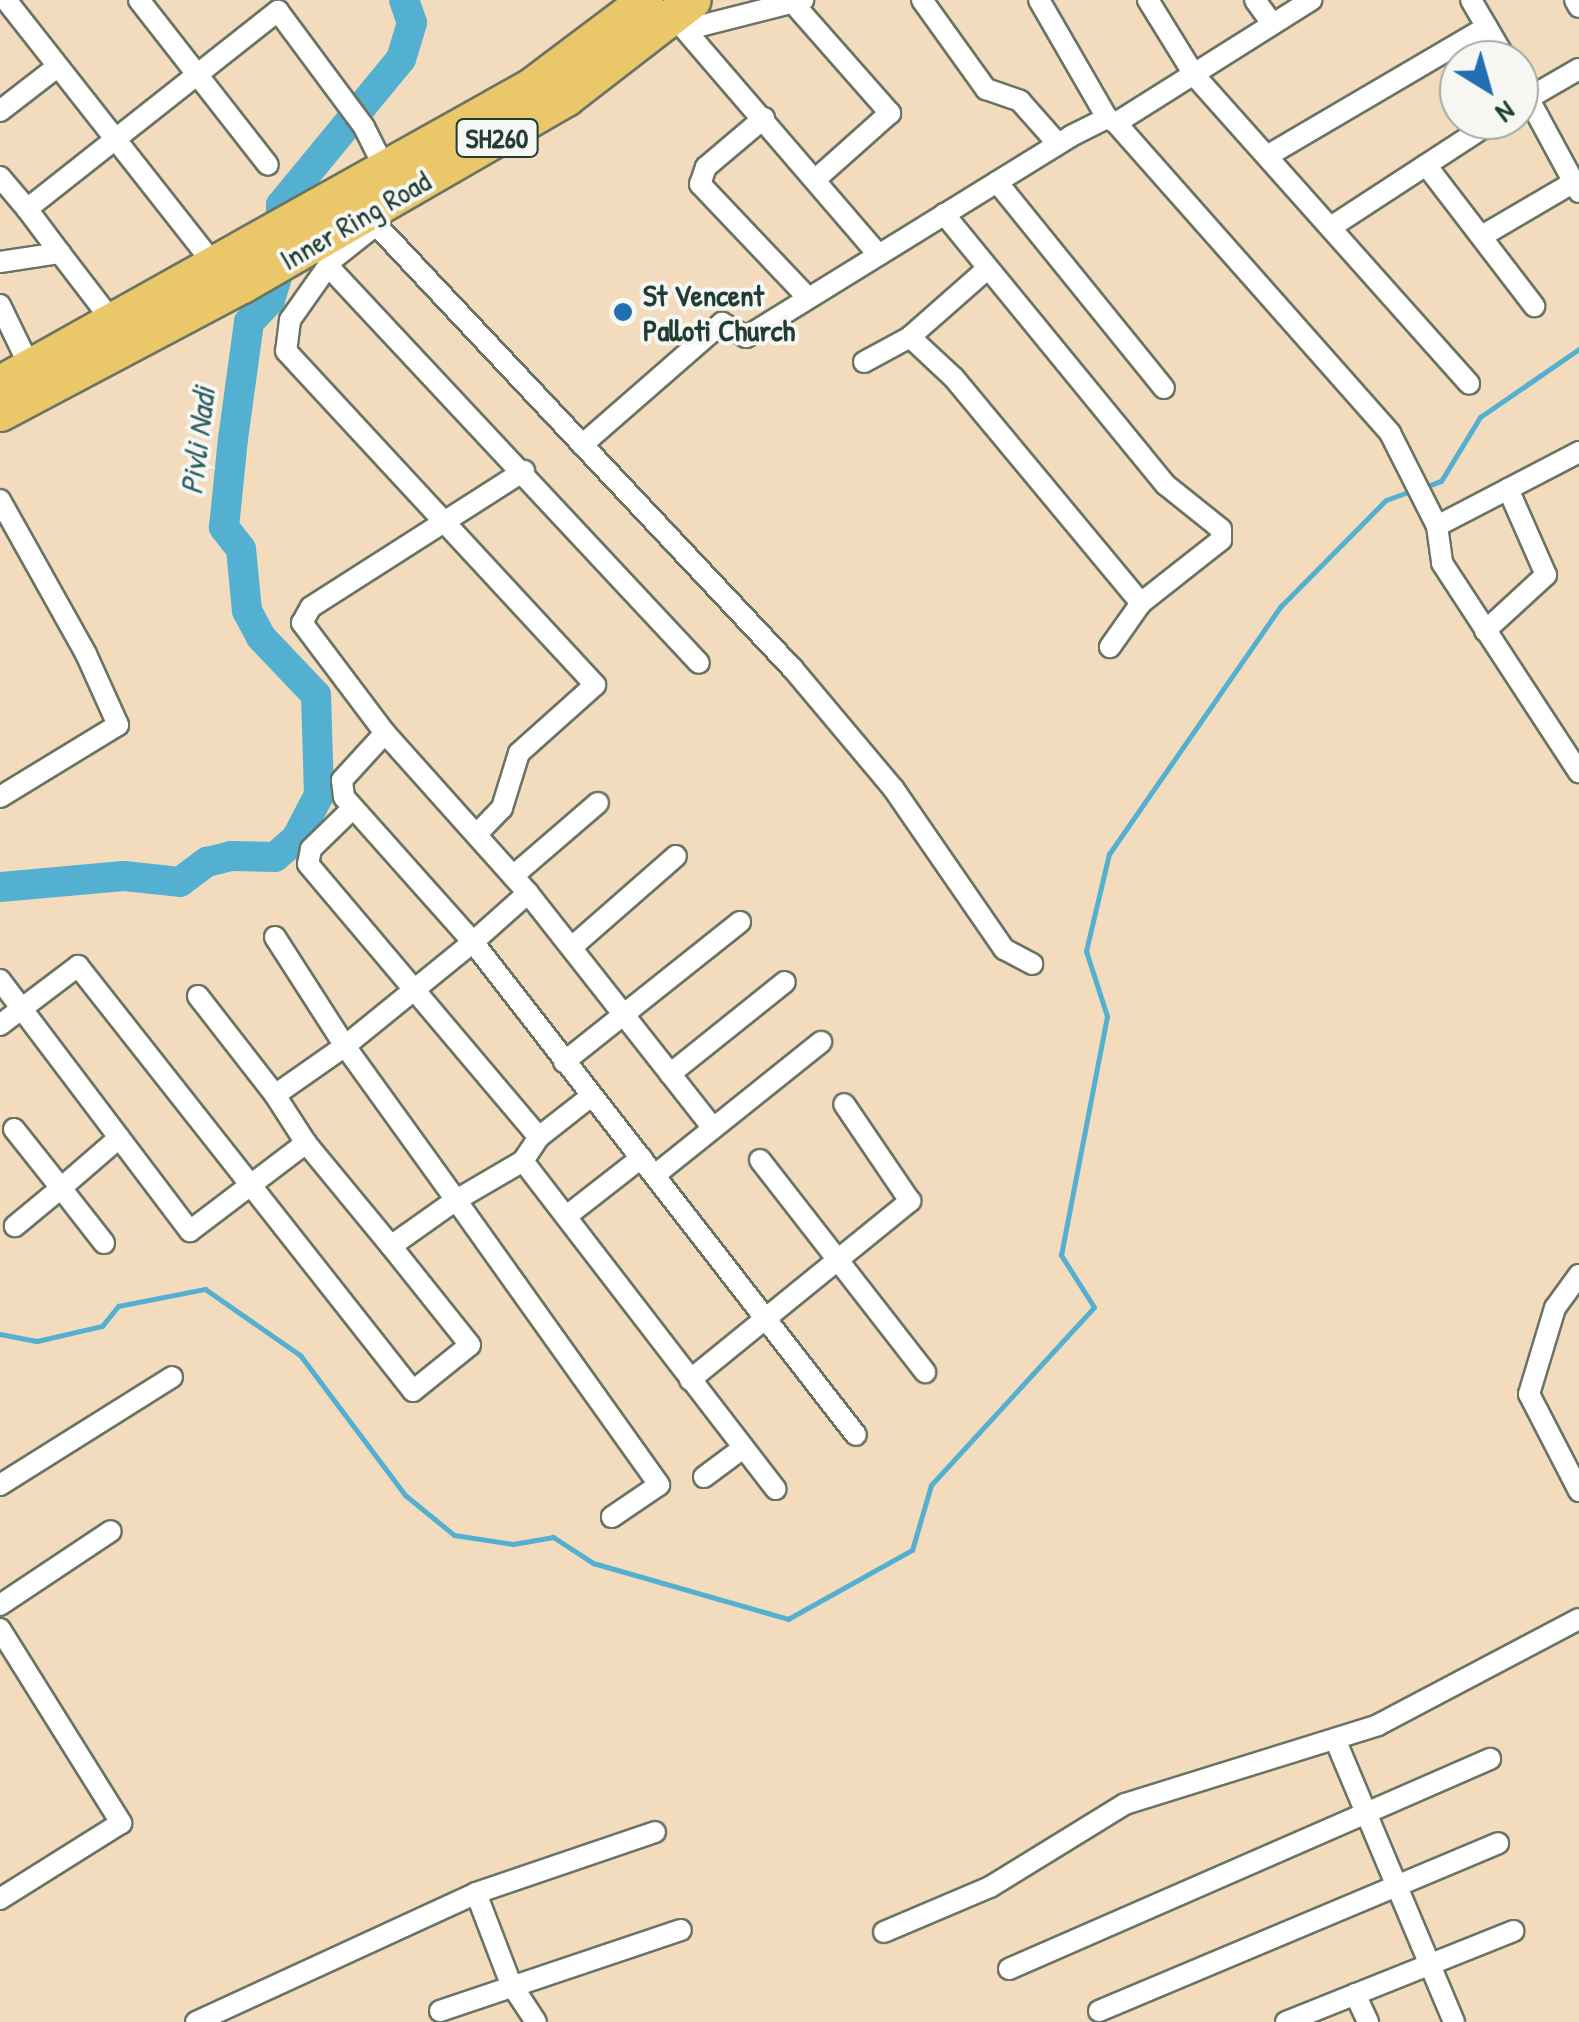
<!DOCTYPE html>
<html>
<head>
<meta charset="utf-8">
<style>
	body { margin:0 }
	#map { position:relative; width:1579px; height:2022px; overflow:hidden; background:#f3dbbd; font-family:"Patrick Hand",sans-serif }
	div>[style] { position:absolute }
	.stream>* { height:5px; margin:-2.5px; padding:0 2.5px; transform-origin:2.5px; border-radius:2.5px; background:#53b0d1 }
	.river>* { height:30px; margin:-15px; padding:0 15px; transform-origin:15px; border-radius:15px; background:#53b0d1 }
	.roads { filter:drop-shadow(2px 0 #697464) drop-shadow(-2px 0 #697464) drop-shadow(0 2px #697464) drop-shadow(0 -2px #697464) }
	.street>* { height:20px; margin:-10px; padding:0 10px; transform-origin:10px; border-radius:10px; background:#fff }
	.highway>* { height:35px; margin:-17.5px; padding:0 17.5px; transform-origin:17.5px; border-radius:17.5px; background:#eac769 }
	.dots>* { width:28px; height:28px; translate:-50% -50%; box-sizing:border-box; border:5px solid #f6f6f2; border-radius:50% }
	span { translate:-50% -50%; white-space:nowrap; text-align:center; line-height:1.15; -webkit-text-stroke:8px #f6f6f2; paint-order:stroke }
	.shield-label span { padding:2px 8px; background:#f6f6f2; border:2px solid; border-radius:8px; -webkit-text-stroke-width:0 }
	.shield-label { font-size:28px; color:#1f3d34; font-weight:700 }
	.street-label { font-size:30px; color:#1f3d34 }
	.poi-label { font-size:30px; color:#1f3d34; font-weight:700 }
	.left { translate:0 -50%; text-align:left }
	.water-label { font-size:32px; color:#2f6063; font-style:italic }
	.north { position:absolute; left:1439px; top:40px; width:100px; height:100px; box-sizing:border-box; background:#f6f6f2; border:2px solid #a0aca6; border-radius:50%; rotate:143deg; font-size:28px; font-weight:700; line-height:40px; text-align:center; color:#1f3d34 }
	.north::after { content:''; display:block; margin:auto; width:35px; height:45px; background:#1f6fb2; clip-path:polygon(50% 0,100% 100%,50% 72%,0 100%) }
</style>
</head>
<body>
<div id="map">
	<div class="stream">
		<i style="left:1425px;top:487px;width:17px;rotate:-21deg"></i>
		<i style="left:1441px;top:481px;width:75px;rotate:-58.6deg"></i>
		<i style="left:1480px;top:417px;width:120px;rotate:-34.5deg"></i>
		<i style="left:0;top:1334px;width:38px;rotate:11deg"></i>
		<i style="left:37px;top:1341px;width:67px;rotate:-13deg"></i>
		<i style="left:102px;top:1326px;width:26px;rotate:-51deg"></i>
		<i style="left:118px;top:1306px;width:89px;rotate:-11.1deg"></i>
		<i style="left:205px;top:1289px;width:116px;rotate:34.8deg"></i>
		<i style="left:300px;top:1355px;width:175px;rotate:53.1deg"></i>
		<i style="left:405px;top:1495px;width:63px;rotate:39.2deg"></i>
		<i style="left:454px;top:1535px;width:60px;rotate:8.7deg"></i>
		<i style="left:513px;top:1544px;width:41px;rotate:-9.9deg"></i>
		<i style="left:553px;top:1537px;width:48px;rotate:33deg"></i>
		<i style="left:593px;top:1563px;width:203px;rotate:16deg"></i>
		<i style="left:788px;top:1619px;width:142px;rotate:-29.1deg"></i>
		<i style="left:912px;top:1550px;width:68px;rotate:-73.7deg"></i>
		<i style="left:931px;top:1485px;width:241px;rotate:-47.5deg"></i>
		<i style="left:1094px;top:1307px;width:62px;rotate:-122.4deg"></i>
		<i style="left:1061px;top:1255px;width:243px;rotate:-79.1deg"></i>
		<i style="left:1107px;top:1016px;width:68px;rotate:-107.9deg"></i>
		<i style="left:1086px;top:951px;width:100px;rotate:-76.7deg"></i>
		<i style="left:1109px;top:854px;width:302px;rotate:-55.3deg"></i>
		<i style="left:1281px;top:606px;width:149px;rotate:-45.3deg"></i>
		<i style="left:1386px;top:500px;width:30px;rotate:-20deg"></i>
	</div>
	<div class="river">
		<i style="left:0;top:887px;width:124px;rotate:-5.1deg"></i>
		<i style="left:124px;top:876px;width:56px;rotate:6.1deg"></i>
		<i style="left:180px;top:882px;width:34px;rotate:-37deg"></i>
		<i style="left:207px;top:862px;width:25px;rotate:-14deg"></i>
		<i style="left:231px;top:856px;width:44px;rotate:1.3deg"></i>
		<i style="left:275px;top:857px;width:28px;rotate:-41deg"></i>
		<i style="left:296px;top:839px;width:50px;rotate:-62.4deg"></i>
		<i style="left:319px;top:795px;width:100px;rotate:-91.7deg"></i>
		<i style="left:316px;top:695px;width:80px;rotate:-133.5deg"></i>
		<i style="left:261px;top:637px;width:30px;rotate:-118deg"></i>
		<i style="left:247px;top:611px;width:62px;rotate:-95.5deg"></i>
		<i style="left:241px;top:549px;width:28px;rotate:-128deg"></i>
		<i style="left:224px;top:527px;width:88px;rotate:-84.2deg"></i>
		<i style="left:233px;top:439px;width:118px;rotate:-82.2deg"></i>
		<i style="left:249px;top:322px;width:30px;rotate:-46deg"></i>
		<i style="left:270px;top:300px;width:31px;rotate:-73deg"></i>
		<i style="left:279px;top:270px;width:65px;rotate:-88.2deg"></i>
		<i style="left:281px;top:205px;width:189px;rotate:-50.6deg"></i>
		<i style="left:401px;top:59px;width:38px;rotate:-73deg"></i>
		<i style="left:412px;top:23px;width:24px;rotate:-109deg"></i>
	</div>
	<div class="roads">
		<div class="street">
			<i style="left:6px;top:0;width:338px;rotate:51.8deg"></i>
			<i style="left:139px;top:0;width:209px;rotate:52deg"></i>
			<i style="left:922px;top:0;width:110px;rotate:54.3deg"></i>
			<i style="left:986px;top:89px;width:36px;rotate:19deg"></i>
			<i style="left:1020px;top:101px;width:57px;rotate:48.5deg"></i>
			<i style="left:1039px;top:0;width:136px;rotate:60deg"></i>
			<i style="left:1148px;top:0;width:89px;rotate:58.3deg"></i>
			<i style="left:1195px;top:76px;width:412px;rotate:48.3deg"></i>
			<i style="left:1255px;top:0;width:29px;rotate:54deg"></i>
			<i style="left:1471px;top:0;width:69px;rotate:59.7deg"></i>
			<i style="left:1575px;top:0;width:8px;rotate:60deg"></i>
			<i style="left:793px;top:3px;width:147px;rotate:48.6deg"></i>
			<i style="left:890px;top:113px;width:99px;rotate:138.3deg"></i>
			<i style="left:668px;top:10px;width:323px;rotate:49.3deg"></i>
			<i style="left:688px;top:29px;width:119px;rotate:-14.2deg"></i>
			<i style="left:1519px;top:81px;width:126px;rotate:61.6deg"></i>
			<i style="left:1520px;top:103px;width:68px;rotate:-30deg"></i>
			<i style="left:0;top:111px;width:72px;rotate:-37.7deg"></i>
			<i style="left:764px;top:118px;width:76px;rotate:139.8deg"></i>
			<i style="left:706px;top:167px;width:18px;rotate:109deg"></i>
			<i style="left:700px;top:184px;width:157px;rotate:46.5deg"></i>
			<i style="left:1116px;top:123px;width:414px;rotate:48.5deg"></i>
			<i style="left:1390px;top:433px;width:104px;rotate:63.2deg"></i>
			<i style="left:1437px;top:526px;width:37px;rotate:82deg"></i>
			<i style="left:1442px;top:563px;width:250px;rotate:56.8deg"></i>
			<i style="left:1267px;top:156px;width:255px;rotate:-30.4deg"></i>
			<i style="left:1426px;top:165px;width:178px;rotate:52.5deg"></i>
			<i style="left:0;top:177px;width:42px;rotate:49.8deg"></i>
			<i style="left:27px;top:209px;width:320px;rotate:-38.3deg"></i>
			<i style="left:278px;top:11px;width:144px;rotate:53.4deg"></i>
			<i style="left:364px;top:127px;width:51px;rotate:63.4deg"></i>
			<i style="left:997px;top:182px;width:265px;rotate:51deg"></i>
			<i style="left:27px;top:209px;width:55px;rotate:53.1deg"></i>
			<i style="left:366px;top:214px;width:624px;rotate:46.82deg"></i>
			<i style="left:793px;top:669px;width:155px;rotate:50deg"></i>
			<i style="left:893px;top:788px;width:196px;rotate:55.4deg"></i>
			<i style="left:1004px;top:949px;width:32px;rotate:28deg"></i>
			<i style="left:944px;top:214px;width:350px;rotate:50.7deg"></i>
			<i style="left:1166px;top:485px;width:70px;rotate:38.7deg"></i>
			<i style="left:1221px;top:529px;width:11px;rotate:90deg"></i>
			<i style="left:1221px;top:540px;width:102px;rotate:141.8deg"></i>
			<i style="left:376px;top:225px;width:55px;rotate:141.7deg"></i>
			<i style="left:333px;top:259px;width:75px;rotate:125.2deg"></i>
			<i style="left:290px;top:320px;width:31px;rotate:97deg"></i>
			<i style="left:286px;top:351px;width:455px;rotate:47.2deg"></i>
			<i style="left:595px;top:685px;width:102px;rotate:138.2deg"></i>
			<i style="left:519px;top:753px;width:58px;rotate:107.2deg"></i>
			<i style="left:502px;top:808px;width:35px;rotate:134deg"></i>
			<i style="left:1331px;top:227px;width:196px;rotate:-33.1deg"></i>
			<i style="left:1482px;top:236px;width:107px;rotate:-30.4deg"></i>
			<i style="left:0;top:262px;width:61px;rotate:-8.5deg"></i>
			<i style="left:60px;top:253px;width:87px;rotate:52.5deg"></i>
			<i style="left:328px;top:266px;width:543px;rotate:46.94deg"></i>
			<i style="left:987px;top:269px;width:103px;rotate:138.6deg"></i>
			<i style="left:910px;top:337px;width:60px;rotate:43deg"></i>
			<i style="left:954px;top:378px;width:293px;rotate:50.3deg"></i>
			<i style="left:1141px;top:603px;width:54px;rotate:125.2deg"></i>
			<i style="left:0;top:305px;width:69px;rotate:64.2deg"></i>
			<i style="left:864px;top:362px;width:52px;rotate:-28.5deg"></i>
			<i style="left:582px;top:445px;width:186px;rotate:-41.1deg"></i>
			<i style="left:722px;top:323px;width:28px;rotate:30deg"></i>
			<i style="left:746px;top:337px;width:382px;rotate:-31.7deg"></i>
			<i style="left:1071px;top:136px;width:40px;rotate:-26.6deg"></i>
			<i style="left:1107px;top:118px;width:10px;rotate:29deg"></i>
			<i style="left:1116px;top:123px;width:231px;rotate:-32.2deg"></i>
			<i style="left:0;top:500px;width:176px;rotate:60.8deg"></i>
			<i style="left:86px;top:654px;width:78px;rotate:65.7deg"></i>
			<i style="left:118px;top:725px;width:138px;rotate:148.6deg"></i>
			<i style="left:1437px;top:526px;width:160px;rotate:-27.5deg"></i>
			<i style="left:1485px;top:631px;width:83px;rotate:-42.6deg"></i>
			<i style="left:1546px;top:575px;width:94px;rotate:-113.8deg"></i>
			<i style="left:385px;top:733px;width:215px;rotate:48.2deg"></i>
			<i style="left:528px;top:893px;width:74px;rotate:138.3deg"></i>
			<i style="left:473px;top:942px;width:624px;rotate:52.16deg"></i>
			<i style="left:353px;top:808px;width:59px;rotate:135.7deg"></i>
			<i style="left:311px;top:849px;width:15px;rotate:101deg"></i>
			<i style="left:308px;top:864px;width:358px;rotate:49.8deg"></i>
			<i style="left:513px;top:876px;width:112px;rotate:-40.7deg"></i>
			<i style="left:528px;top:893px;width:299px;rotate:51.8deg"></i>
			<i style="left:275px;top:937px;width:130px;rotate:57.3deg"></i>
			<i style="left:345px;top:1046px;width:165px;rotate:-39.1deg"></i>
			<i style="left:473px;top:942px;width:194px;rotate:-131.7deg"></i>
			<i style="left:344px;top:797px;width:17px;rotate:-97deg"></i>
			<i style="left:342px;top:780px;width:64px;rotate:-47.5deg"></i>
			<i style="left:385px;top:733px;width:138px;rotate:-127deg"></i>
			<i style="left:302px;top:623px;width:18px;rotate:-61deg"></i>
			<i style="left:311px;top:607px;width:253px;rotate:-32.6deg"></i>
			<i style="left:572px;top:947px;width:138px;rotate:-41.2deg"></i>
			<i style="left:0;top:980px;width:315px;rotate:52.9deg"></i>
			<i style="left:190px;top:1231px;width:146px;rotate:-37.2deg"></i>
			<i style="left:306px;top:1143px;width:134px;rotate:50.5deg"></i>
			<i style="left:391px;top:1246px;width:80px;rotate:-35.3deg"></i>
			<i style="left:456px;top:1200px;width:350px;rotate:54.5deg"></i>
			<i style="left:659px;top:1485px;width:57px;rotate:145.8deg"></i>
			<i style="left:198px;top:996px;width:125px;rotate:52.1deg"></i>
			<i style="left:0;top:1025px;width:98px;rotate:-37.1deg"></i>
			<i style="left:78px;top:966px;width:541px;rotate:51.75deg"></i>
			<i style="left:413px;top:1391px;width:73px;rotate:-38.9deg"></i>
			<i style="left:470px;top:1345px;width:127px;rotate:-128.6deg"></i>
			<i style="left:564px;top:1062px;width:225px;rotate:-38.5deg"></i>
			<i style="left:670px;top:1074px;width:147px;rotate:-38.7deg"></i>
			<i style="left:590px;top:1097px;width:65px;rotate:141.9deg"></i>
			<i style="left:539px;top:1137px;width:29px;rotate:124deg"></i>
			<i style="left:523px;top:1161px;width:414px;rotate:52.4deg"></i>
			<i style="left:14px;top:1129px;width:75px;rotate:51.5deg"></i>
			<i style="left:61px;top:1188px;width:60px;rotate:140.4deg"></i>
			<i style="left:306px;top:1143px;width:57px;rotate:-122.9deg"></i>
			<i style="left:275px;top:1095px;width:85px;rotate:-35deg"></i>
			<i style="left:345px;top:1046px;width:190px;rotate:54.2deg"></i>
			<i style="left:456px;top:1200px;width:78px;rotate:-30.2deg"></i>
			<i style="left:760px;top:1160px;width:269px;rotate:52.1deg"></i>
			<i style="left:655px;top:1175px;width:213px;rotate:-38.7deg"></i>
			<i style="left:568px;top:1215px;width:93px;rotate:-38deg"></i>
			<i style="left:104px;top:1243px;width:70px;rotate:-128deg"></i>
			<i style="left:61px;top:1188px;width:77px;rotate:-40.8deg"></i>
			<i style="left:1579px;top:1275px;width:41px;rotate:126deg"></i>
			<i style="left:1555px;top:1308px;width:90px;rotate:106.8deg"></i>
			<i style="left:1529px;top:1394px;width:109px;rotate:62.7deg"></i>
			<i style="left:690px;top:1380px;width:284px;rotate:-39.1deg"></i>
			<i style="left:910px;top:1201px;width:117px;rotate:-124.2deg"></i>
			<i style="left:704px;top:1477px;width:49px;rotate:-36.6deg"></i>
			<i style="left:0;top:1485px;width:203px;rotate:-32.1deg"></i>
			<i style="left:0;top:1605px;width:133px;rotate:-33.7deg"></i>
			<i style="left:0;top:1629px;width:229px;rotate:58deg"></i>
			<i style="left:121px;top:1823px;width:143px;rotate:147.9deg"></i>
			<i style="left:1335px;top:1739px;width:307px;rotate:67.2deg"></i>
			<i style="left:476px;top:1893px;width:97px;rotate:69deg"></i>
			<i style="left:511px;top:1984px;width:45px;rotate:56.7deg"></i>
			<i style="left:884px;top:1932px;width:115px;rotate:-23deg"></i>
			<i style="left:990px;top:1887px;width:158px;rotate:-31.6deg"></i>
			<i style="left:1125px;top:1804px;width:265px;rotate:-17.3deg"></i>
			<i style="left:1378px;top:1725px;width:227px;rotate:-27.8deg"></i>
			<i style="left:1009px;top:1969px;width:525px;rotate:-23.59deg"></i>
			<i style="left:1355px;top:1994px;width:31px;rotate:65deg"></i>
			<i style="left:440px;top:2011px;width:254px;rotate:-18.6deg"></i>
			<i style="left:1099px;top:2011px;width:433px;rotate:-22.8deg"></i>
			<i style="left:196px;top:2022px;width:308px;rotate:-24.7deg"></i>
			<i style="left:476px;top:1893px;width:189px;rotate:-18.8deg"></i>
			<i style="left:1286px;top:2022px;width:245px;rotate:-21.8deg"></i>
		</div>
		<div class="highway">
			<i style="left:0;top:383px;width:608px;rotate:-29.22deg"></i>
			<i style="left:531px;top:86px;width:143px;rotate:-37deg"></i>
			<i style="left:0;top:413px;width:274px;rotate:-27.9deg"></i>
			<i style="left:242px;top:285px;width:374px;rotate:-30deg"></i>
			<i style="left:566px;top:98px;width:160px;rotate:-37.7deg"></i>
		</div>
	</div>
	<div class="dots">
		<i style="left:623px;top:312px;background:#1f6fb2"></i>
	</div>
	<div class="shield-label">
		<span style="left:497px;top:138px">SH260</span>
	</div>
	<div class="street-label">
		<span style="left:355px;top:220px;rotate:-30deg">Inner Ring Road</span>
	</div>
	<div class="poi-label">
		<span class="left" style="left:643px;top:312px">St Vencent<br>Palloti Church</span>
	</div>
	<div class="water-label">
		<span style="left:198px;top:441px;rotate:-83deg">Pivli Nadi</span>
	</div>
	<div class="north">N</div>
</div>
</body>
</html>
